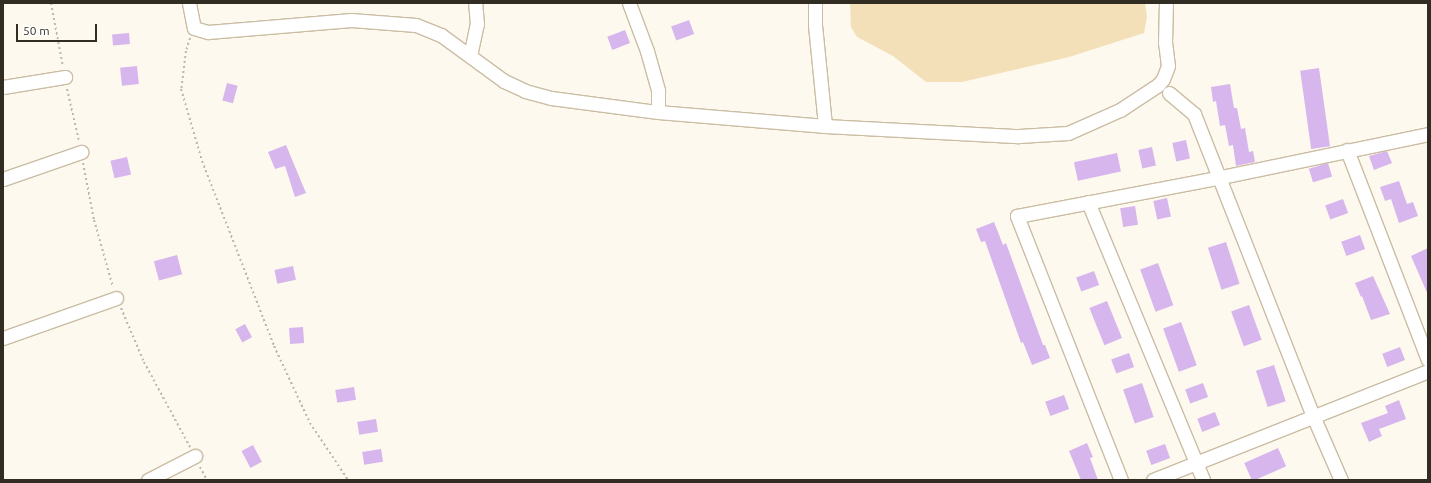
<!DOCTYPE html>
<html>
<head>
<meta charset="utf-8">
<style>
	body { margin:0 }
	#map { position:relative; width:1431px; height:483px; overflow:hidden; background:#fef9ee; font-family:Ubuntu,sans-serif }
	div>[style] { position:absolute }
	.green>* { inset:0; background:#f3e0b8 }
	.building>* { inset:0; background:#d7b5ed; transform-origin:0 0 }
	.path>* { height:2px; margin-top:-1px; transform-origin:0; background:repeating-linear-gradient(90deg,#bcb7ad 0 2px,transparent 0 5px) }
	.roads { filter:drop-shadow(1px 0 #cabda3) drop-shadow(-1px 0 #cabda3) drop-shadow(0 1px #cabda3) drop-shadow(0 -1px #cabda3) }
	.minor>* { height:13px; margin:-6.5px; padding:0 6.5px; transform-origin:6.5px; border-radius:6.5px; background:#fff }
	span { translate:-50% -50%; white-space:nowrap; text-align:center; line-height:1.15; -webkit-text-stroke:3.5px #fff; paint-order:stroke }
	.frame { position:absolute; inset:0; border:4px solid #322d23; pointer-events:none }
	.scale { position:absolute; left:16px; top:24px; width:81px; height:18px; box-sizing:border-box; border:2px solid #322d23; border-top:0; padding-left:5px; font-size:12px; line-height:14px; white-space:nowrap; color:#322d23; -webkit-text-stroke:3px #fff; paint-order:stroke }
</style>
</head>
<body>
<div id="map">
	<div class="green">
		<i style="clip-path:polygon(850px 3px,1145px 3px,1147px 17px,1144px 33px,1069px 57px,962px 82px,926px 82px,893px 56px,857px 37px,851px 27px)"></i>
	</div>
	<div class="building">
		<i style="left:689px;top:20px;width:15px;height:19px;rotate:70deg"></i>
		<i style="left:625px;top:30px;width:14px;height:19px;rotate:69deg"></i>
		<i style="left:129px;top:33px;width:11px;height:17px;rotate:85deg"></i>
		<i style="left:137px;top:66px;width:18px;height:17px;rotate:84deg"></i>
		<i style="left:1319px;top:68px;width:79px;height:19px;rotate:82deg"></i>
		<i style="left:227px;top:83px;width:11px;height:18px;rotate:15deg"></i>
		<i style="clip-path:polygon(1230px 84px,1234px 108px,1237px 108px,1241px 129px,1245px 128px,1249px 152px,1253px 151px,1255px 162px,1236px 166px,1233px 145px,1229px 146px,1225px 125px,1220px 126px,1216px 101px,1213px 102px,1211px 87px)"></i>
		<i style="left:1186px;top:140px;width:19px;height:14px;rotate:78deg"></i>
		<i style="clip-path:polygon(286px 145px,306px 193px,295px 197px,285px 166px,275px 169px,268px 152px)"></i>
		<i style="left:1152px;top:147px;width:19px;height:14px;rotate:78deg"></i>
		<i style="clip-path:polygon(1387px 151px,1392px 163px,1374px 170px,1369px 156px)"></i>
		<i style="left:1117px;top:153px;width:19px;height:44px;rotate:78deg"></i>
		<i style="left:127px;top:157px;width:18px;height:17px;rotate:77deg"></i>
		<i style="left:1328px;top:163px;width:14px;height:20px;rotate:73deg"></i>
		<i style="clip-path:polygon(1399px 181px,1407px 204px,1413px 202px,1418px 216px,1399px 223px,1391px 199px,1385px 201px,1380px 187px)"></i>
		<i style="left:1167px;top:198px;width:19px;height:14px;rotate:78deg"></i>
		<i style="left:1343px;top:199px;width:15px;height:19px;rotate:70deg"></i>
		<i style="left:1135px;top:206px;width:19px;height:15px;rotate:81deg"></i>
		<i style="clip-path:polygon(994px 222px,1003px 245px,1006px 243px,1043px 345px,1045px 345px,1050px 358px,1032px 365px,1023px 342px,1021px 343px,985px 241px,981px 242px,976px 229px)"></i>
		<i style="left:1360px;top:235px;width:15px;height:20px;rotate:70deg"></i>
		<i style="left:1226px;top:242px;width:44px;height:19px;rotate:72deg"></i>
		<i style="clip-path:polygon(1428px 248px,1428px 295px,1411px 256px)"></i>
		<i style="left:177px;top:255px;width:20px;height:24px;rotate:75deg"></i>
		<i style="left:1158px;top:263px;width:45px;height:19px;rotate:70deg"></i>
		<i style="left:293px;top:266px;width:14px;height:19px;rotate:78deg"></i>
		<i style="left:1094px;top:271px;width:15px;height:19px;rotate:70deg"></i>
		<i style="clip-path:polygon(1373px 276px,1390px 314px,1371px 320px,1362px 296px,1361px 297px,1355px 283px)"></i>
		<i style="left:1107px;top:301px;width:40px;height:19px;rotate:68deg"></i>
		<i style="left:1249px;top:305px;width:37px;height:19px;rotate:70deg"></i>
		<i style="left:1181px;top:322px;width:46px;height:19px;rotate:70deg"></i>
		<i style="left:245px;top:324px;width:15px;height:11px;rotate:62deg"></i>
		<i style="left:303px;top:327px;width:16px;height:14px;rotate:86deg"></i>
		<i style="left:1400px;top:347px;width:14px;height:19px;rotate:69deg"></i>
		<i style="left:1129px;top:353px;width:15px;height:19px;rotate:70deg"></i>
		<i style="left:1274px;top:365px;width:38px;height:19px;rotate:72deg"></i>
		<i style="left:1142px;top:383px;width:36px;height:20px;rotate:71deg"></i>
		<i style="left:1203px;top:383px;width:15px;height:19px;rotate:70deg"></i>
		<i style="left:354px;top:387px;width:13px;height:19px;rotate:81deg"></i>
		<i style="left:1064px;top:395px;width:15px;height:20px;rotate:70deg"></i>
		<i style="clip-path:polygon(1399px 400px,1406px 419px,1379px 429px,1382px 436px,1369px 442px,1361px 423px,1388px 413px,1385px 406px)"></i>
		<i style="left:1215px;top:412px;width:14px;height:19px;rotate:69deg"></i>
		<i style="left:376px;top:419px;width:13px;height:19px;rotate:81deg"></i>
		<i style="clip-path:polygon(1087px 443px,1093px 457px,1090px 458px,1098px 480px,1081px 480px,1069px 451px)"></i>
		<i style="left:1165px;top:444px;width:15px;height:20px;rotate:70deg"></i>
		<i style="left:253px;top:445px;width:19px;height:13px;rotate:62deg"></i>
		<i style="left:1278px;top:448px;width:20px;height:37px;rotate:66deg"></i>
		<i style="left:381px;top:449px;width:13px;height:19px;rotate:81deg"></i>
	</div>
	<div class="path">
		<i style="left:51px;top:3px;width:65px;rotate:79.4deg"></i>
		<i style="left:190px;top:38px;width:14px;rotate:107deg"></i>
		<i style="left:186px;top:51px;width:38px;rotate:97deg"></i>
		<i style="left:181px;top:89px;width:75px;rotate:73.7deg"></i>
		<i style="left:202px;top:161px;width:199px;rotate:68.7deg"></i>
		<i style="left:274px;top:346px;width:85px;rotate:64.9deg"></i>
		<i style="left:310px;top:423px;width:69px;rotate:56.3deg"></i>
		<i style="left:67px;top:89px;width:53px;rotate:77deg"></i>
		<i style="left:83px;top:163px;width:58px;rotate:79.1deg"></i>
		<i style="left:94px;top:220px;width:70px;rotate:74.2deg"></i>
		<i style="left:121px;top:308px;width:59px;rotate:66.9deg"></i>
		<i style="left:144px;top:362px;width:97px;rotate:61.6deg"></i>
		<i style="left:200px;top:467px;width:15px;rotate:62deg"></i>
	</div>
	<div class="roads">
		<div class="minor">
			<i style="left:189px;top:3px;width:25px;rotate:79deg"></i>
			<i style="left:194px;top:28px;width:15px;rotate:16deg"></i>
			<i style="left:208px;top:32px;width:144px;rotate:-4.8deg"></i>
			<i style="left:351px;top:20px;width:65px;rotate:4.4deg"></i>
			<i style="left:416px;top:25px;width:27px;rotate:22deg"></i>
			<i style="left:441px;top:35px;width:78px;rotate:36.1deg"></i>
			<i style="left:504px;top:81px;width:23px;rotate:25deg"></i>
			<i style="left:525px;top:91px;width:27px;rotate:15deg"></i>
			<i style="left:551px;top:98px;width:108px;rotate:7.5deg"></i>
			<i style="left:658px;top:112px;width:168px;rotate:4.8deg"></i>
			<i style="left:825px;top:126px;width:194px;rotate:3deg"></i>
			<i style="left:1019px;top:136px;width:49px;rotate:-3.5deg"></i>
			<i style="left:1068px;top:133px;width:57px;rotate:-23.9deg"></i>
			<i style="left:1120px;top:110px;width:45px;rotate:-33.3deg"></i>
			<i style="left:1158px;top:85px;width:8px;rotate:-50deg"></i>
			<i style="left:1163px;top:79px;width:14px;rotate:-69deg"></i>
			<i style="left:1168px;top:66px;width:23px;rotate:-97deg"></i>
			<i style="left:1165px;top:43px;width:40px;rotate:-88.6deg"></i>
			<i style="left:629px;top:3px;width:51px;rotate:69.4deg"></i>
			<i style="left:647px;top:51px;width:41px;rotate:74.2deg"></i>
			<i style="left:658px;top:90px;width:22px;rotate:90deg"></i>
			<i style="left:815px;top:3px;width:22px;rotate:90deg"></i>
			<i style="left:815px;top:25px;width:101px;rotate:84.3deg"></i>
			<i style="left:470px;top:56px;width:33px;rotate:-78deg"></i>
			<i style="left:477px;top:24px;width:21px;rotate:-95deg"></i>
			<i style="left:3px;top:87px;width:63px;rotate:-9.2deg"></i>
			<i style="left:1169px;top:93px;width:33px;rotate:40deg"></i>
			<i style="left:1194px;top:114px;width:327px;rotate:68.5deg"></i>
			<i style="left:1314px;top:418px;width:68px;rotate:66.5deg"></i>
			<i style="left:1347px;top:150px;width:225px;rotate:68.9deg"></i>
			<i style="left:3px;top:179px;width:83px;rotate:-19.1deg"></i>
			<i style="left:1088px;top:202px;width:301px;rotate:67.5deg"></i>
			<i style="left:3px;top:338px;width:120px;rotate:-19.5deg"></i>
			<i style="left:148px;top:480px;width:53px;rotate:-27.1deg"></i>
			<i style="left:1121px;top:480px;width:284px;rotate:-111.5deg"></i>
			<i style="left:1017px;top:216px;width:208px;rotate:-10.8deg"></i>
			<i style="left:1221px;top:177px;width:211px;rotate:-11.7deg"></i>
			<i style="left:1153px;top:480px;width:296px;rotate:-21.6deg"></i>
		</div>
	</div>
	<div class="frame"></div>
	<div class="scale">50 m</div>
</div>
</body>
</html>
